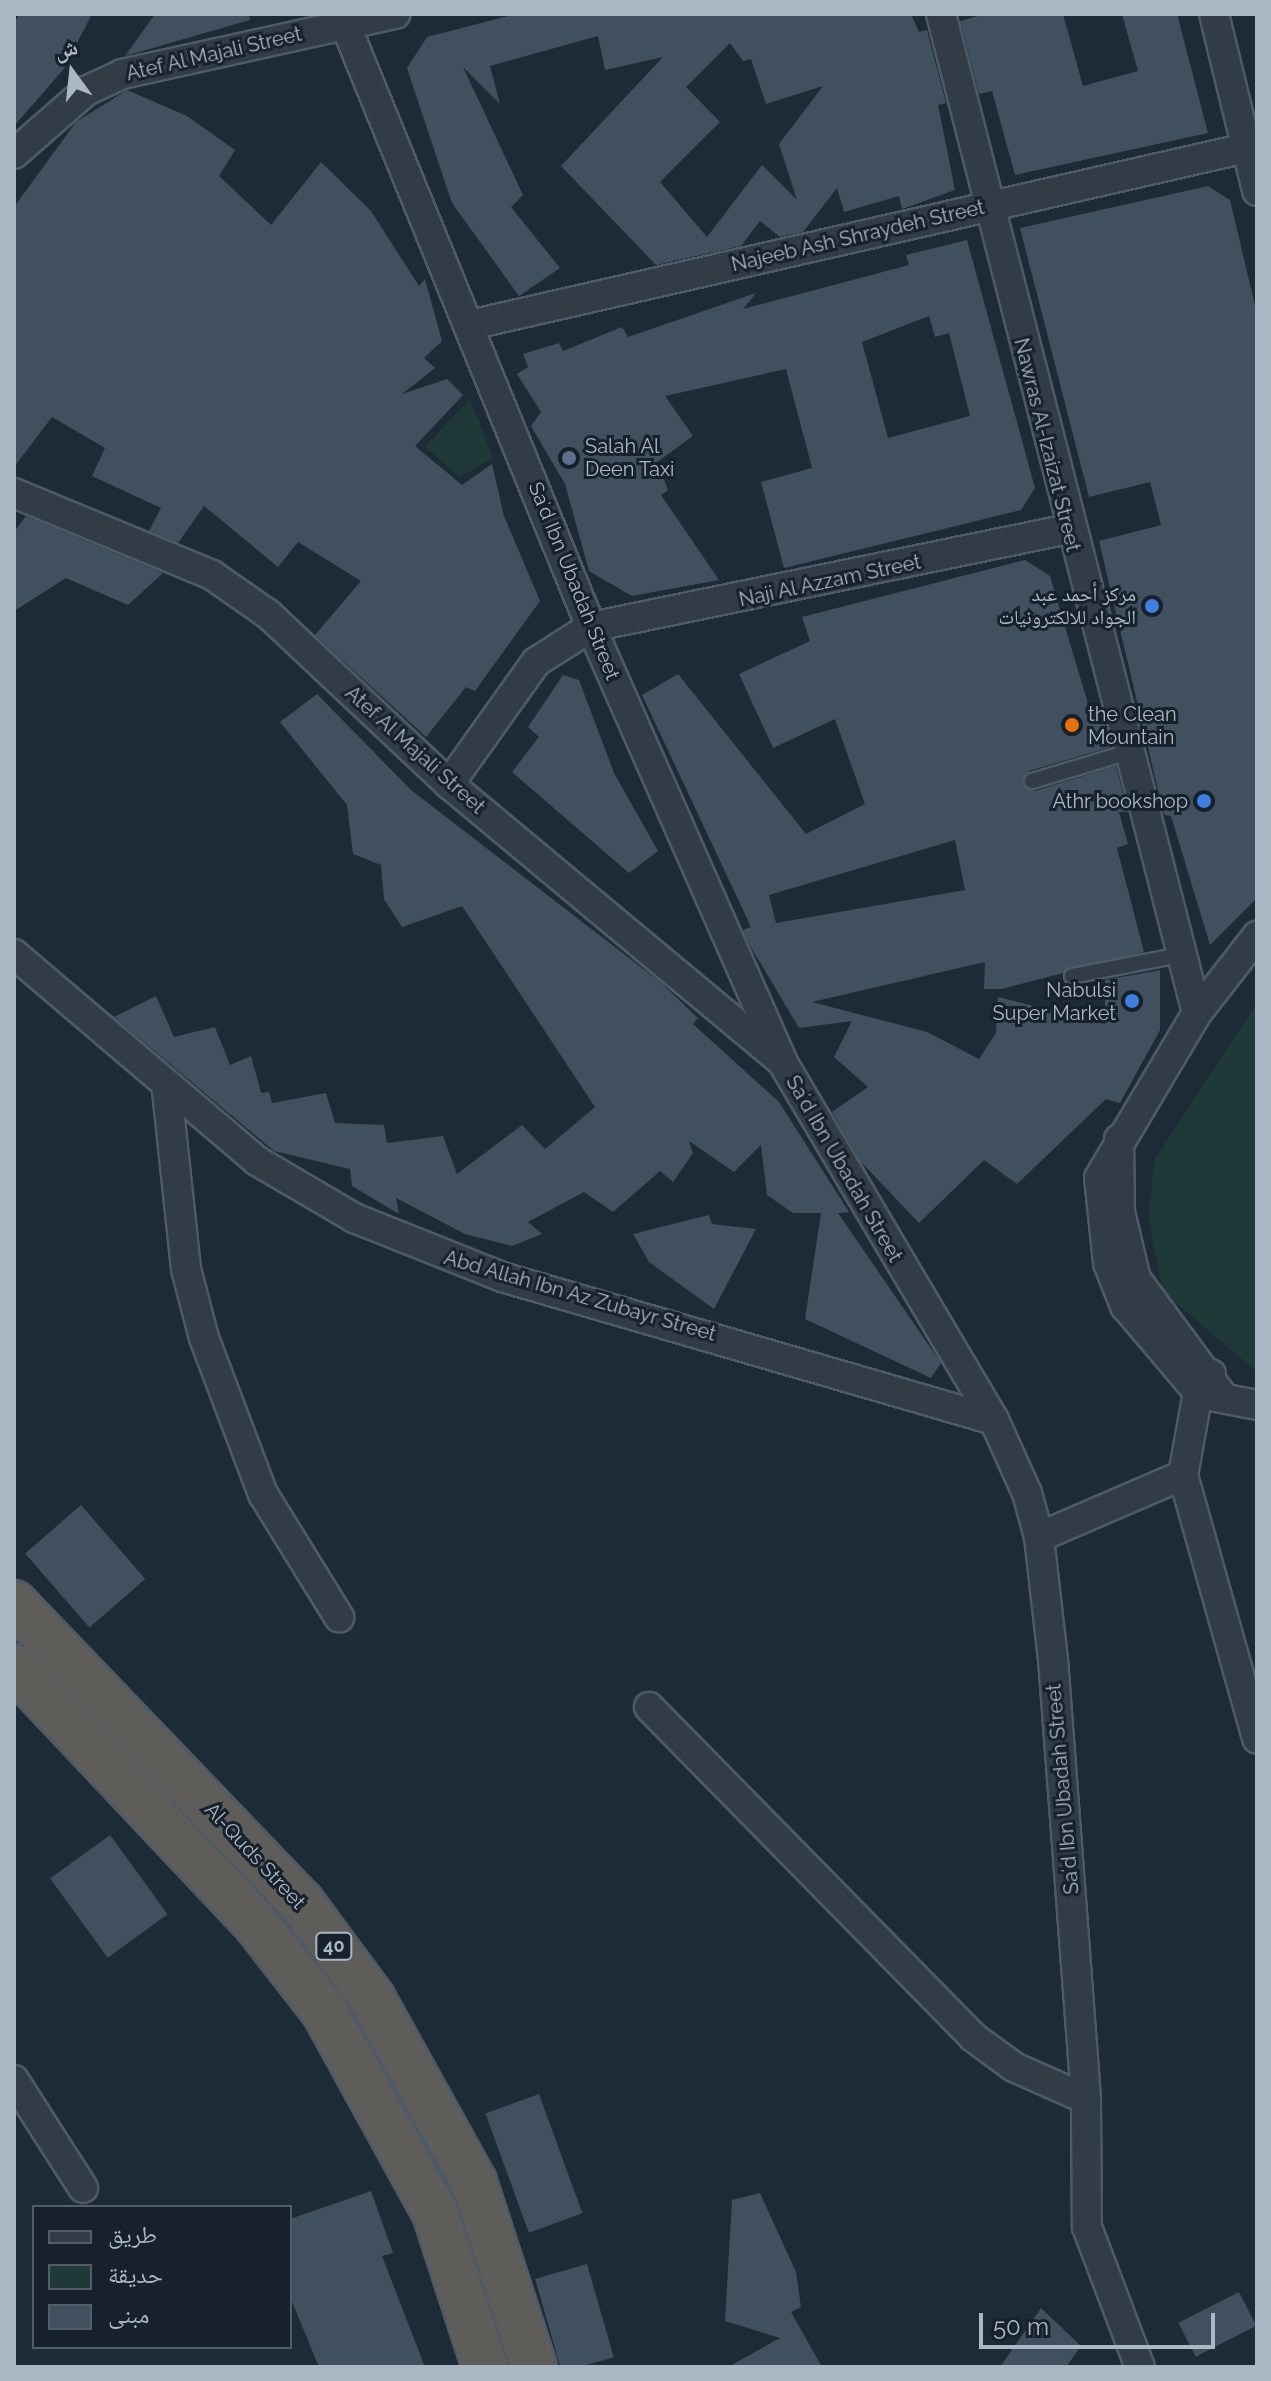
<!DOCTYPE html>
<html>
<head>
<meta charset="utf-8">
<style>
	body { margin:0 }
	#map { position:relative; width:1271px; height:2381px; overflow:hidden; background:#1d2b37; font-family:Raleway,"Noto Naskh Arabic",sans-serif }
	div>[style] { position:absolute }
	.green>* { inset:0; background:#1f3838 }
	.building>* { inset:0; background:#40505f; transform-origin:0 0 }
	.roads { filter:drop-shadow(2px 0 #4e5a66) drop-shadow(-2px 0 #4e5a66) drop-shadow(0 2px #4e5a66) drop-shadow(0 -2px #4e5a66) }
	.service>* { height:14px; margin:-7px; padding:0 7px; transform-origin:7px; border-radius:7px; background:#313c47 }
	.minor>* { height:28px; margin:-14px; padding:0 14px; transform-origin:14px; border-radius:14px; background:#313c47 }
	.trunk>* { height:44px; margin:-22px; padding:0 22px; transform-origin:22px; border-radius:22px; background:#5e5d5a }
	.dots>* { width:22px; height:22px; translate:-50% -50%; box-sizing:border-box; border:4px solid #17212b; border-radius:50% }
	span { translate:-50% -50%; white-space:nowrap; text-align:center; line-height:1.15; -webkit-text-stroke:6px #17212b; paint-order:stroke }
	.shield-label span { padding:2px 6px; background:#17212b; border:2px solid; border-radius:6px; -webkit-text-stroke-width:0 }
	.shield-label { font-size:18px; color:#aab7c5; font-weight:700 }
	.street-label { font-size:20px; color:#aab7c5 }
	.poi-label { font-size:20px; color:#aab7c5 }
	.left { translate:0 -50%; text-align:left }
	.right { translate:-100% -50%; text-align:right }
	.frame { position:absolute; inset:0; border:16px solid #aab7c5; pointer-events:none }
	.legend { position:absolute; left:32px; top:2205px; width:260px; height:144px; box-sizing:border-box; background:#17212b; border:2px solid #525d69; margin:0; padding:10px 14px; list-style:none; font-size:24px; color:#aab7c5 }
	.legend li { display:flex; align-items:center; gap:16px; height:40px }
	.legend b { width:40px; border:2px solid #525d69 }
	.north { position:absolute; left:32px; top:32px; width:80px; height:80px; -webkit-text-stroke:6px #17212b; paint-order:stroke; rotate:345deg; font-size:22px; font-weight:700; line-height:32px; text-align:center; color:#aab7c5 }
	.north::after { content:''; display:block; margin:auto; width:28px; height:36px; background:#aab7c5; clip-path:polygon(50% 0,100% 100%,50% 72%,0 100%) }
	.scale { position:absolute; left:979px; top:2313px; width:236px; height:36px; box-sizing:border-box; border:4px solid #aab7c5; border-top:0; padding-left:10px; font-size:24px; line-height:28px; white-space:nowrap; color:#aab7c5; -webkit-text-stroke:6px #17212b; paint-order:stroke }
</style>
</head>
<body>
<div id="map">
	<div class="green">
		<i style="clip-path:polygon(470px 399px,493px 458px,460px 477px,425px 447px)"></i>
		<i style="clip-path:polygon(1257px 1003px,1257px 1372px,1163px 1292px,1148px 1216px,1155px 1159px)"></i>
	</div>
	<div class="building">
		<i style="clip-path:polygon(20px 14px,92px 14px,63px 70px,14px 126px,14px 22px)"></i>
		<i style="clip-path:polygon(155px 14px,249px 14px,250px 20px,125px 56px)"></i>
		<i style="clip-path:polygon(evenodd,516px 14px,911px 14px,919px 32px,927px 30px,946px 103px,938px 105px,955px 190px,902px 209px,899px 196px,844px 212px,837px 188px,803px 232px,780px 237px,760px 221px,741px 246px,656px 265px,561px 166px,663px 57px,605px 70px,598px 36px,490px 66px,500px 104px,463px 67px,523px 195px,511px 207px,560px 268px,519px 296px,452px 203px,407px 68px,427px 37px,516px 14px,730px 43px,743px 61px,751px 59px,766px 104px,823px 86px,779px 144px,797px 200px,762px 165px,707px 237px,660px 182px,720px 122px,686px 87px,730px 43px)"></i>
		<i style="clip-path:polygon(985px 14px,1063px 14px,1083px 86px,1138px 71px,1122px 14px,1177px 14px,1208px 133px,1015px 175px,992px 91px,979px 94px,960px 21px)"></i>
		<i style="clip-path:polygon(127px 90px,187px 116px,235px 150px,219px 176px,271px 225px,321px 162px,371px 211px,419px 286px,425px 279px,442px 341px,424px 358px,435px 368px,402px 394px,447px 379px,463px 395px,415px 446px,462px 485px,492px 464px,504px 516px,540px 601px,475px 691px,466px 687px,426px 737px,315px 635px,361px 581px,298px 542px,278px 567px,204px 506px,178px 543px,149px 531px,161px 508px,92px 476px,105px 448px,52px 417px,14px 467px,14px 207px,76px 122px)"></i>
		<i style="clip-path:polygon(1208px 186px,1230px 200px,1257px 314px,1257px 898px,1210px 945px,1171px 816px,1164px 815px,1099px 541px,1161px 525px,1150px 482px,1089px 497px,1020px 228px)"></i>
		<i style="clip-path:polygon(evenodd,967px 240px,1035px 488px,1021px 510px,784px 568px,761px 482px,812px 468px,786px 369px,665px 396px,693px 436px,657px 462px,668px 490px,661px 495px,719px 580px,632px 596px,589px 571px,565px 484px,531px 426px,541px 412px,517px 374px,528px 367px,523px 354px,559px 343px,563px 351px,622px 327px,628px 337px,756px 293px,743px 309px,909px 265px,906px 255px,967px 240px,929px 316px,935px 337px,949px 333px,970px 416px,888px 438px,862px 342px,929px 316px)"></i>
		<i style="clip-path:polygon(26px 516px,163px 573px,128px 605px,66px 578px,14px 611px,14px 532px)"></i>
		<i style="clip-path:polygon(evenodd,1025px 560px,1050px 576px,1089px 707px,1100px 704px,1111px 747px,1029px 771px,1023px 785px,1035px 791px,1116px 766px,1128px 812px,1119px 812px,1128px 844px,1117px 848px,1144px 952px,1002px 989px,984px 989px,985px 962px,812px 1002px,927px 1032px,979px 1059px,996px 1033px,998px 997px,1105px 1024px,1105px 980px,1160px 970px,1160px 1030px,1120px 1103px,1106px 1099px,1017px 1184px,984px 1160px,919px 1223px,861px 1162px,832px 1112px,868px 1087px,834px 1057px,852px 1021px,799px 1028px,749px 944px,743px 930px,751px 927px,642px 695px,678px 674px,806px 834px,865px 804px,835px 719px,773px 748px,739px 674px,810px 641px,802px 617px,1025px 560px,955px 840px,965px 890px,776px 923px,769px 895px,955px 840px)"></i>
		<i style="clip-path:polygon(563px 675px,579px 680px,614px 773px,658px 851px,629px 873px,512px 772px,539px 737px,528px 727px)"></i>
		<i style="clip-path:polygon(317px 694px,411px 790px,659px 981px,698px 1018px,693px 1024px,779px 1102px,849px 1212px,838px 1213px,941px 1363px,931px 1378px,805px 1319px,821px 1213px,793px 1213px,767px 1195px,761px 1145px,734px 1172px,689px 1141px,693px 1153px,673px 1182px,660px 1171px,613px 1212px,584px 1192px,528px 1222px,542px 1234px,512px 1246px,465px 1234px,396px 1198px,399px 1214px,352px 1186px,350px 1169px,274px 1151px,114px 1017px,156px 996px,174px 1037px,215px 1027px,230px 1065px,251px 1056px,261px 1093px,269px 1092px,272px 1103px,326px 1093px,335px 1123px,384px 1125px,387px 1143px,443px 1136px,457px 1174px,522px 1125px,545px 1149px,595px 1107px,462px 906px,402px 927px,384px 899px,381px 865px,353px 854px,347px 805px,280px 722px)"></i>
		<i style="clip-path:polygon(709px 1215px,712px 1224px,756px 1229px,714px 1309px,649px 1262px,633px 1234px)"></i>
		<i style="left:81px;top:1505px;width:98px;height:74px;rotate:49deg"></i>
		<i style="left:110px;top:1835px;width:98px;height:74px;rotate:54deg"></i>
		<i style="left:539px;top:2094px;width:127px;height:57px;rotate:70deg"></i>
		<i style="clip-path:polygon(371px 2191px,393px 2253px,382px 2256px,425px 2367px,319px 2367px,290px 2297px,290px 2219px)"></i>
		<i style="clip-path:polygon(760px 2193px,796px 2272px,801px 2307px,791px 2312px,822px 2367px,728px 2367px,780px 2338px,725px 2321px,732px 2200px)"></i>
		<i style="left:587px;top:2264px;width:97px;height:54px;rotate:74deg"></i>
		<i style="left:1239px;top:2292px;width:38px;height:68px;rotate:63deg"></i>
		<i style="clip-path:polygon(1041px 2308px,1081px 2346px,1066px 2367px,1000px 2367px)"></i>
	</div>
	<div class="roads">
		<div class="service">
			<i style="left:1032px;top:781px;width:98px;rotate:-16.6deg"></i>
			<i style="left:1072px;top:976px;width:110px;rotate:-11deg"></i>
		</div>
		<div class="minor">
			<i style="left:341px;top:14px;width:662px;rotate:67.81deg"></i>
			<i style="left:591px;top:627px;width:476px;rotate:66.2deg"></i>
			<i style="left:783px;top:1063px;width:415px;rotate:59.4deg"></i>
			<i style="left:994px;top:1420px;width:80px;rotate:65.7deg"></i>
			<i style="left:1027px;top:1493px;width:46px;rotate:74.7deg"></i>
			<i style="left:1039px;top:1537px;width:123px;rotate:83.5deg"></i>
			<i style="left:1053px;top:1659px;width:441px;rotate:85.7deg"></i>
			<i style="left:1086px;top:2099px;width:128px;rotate:89.6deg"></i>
			<i style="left:1087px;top:2227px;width:150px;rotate:69.3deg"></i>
			<i style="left:941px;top:14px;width:1031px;rotate:75.63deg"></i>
			<i style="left:1214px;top:14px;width:182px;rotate:76.3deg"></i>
			<i style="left:14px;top:154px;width:96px;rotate:-41.2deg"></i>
			<i style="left:86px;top:91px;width:40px;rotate:-25deg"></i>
			<i style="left:122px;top:74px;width:280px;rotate:-12.4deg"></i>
			<i style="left:470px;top:325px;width:796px;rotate:-12.85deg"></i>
			<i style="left:14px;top:493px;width:214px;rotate:22.5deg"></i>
			<i style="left:212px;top:575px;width:68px;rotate:34.9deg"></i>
			<i style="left:268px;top:614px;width:248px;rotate:43.2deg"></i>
			<i style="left:449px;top:784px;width:428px;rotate:39.8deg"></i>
			<i style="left:449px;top:784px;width:150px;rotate:-54.5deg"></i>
			<i style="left:536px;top:662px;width:65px;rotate:-32.5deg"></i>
			<i style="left:591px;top:627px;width:487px;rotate:-11.6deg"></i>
			<i style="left:14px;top:954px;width:319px;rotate:40.4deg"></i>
			<i style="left:257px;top:1161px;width:113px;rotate:30.4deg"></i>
			<i style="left:354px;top:1218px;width:159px;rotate:21.7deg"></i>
			<i style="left:502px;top:1277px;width:512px;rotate:16.21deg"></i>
			<i style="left:167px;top:1091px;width:179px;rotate:83.9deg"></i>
			<i style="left:186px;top:1269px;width:71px;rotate:75.4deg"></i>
			<i style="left:204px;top:1338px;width:167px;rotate:69.3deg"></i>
			<i style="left:263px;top:1494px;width:145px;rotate:58.3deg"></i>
			<i style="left:1119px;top:1139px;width:73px;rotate:89.2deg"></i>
			<i style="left:1120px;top:1212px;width:69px;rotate:76.6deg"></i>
			<i style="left:1136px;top:1279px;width:148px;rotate:53.5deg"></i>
			<i style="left:1211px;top:1374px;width:22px;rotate:126deg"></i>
			<i style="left:1198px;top:1392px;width:84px;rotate:100.2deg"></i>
			<i style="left:1183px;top:1475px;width:274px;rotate:74.3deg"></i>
			<i style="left:1198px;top:1392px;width:113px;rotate:-130.3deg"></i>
			<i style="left:1125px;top:1306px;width:46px;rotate:-111.6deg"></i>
			<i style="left:1108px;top:1263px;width:85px;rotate:-96deg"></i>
			<i style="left:1099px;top:1178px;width:192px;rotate:-59.3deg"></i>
			<i style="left:1197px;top:1013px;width:98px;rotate:-52.1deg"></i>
			<i style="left:1206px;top:1395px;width:52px;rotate:11.1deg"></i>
			<i style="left:1039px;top:1537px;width:157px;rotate:-23.3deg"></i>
			<i style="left:649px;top:1707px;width:462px;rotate:45.5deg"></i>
			<i style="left:973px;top:2037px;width:51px;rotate:36.2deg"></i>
			<i style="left:1014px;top:2067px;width:79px;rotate:24deg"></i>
			<i style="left:14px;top:2080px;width:128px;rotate:57.4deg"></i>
		</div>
		<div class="trunk">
			<i style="left:14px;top:1603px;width:414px;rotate:46.2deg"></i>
			<i style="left:301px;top:1902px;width:119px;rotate:53.5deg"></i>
			<i style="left:372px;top:1998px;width:210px;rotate:61deg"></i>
			<i style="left:474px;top:2182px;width:194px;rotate:72deg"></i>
			<i style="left:14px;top:1667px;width:354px;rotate:46.7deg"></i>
			<i style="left:257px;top:1925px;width:109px;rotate:52.1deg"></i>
			<i style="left:324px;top:2011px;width:230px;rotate:61.2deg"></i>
			<i style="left:435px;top:2213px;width:162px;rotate:72deg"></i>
		</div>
	</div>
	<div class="dots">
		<i style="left:569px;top:458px;background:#5c6f8a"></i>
		<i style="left:1152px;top:606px;background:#3f7fe0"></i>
		<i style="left:1072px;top:725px;background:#e8710a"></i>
		<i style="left:1204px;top:801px;background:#3f7fe0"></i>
		<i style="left:1132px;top:1001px;background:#3f7fe0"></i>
	</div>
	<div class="shield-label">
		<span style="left:334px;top:1946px">40</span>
	</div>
	<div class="street-label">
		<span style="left:214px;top:54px;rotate:-13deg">Atef Al Majali Street</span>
		<span style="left:858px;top:236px;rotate:-13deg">Najeeb Ash Shraydeh Street</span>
		<span style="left:1047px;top:445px;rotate:76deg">Nawras Al-Izaizat Street</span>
		<span style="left:574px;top:581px;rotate:68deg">Saʻd Ibn Ubadah Street</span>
		<span style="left:830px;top:581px;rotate:-12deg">Naji Al Azzam Street</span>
		<span style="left:415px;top:750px;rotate:42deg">Atef Al Majali Street</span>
		<span style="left:844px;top:1169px;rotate:60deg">Saʻd Ibn Ubadah Street</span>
		<span style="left:580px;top:1296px;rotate:16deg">Abd Allah Ibn Az Zubayr Street</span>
		<span style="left:1063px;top:1789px;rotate:-95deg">Saʻd Ibn Ubadah Street</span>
		<span style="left:255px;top:1856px;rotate:47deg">Al-Quds Street</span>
	</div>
	<div class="poi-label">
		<span class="left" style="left:585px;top:458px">Salah Al<br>Deen Taxi</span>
		<span class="right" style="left:1136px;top:606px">مركز أحمد عبد<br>الجواد للالكترونيات</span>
		<span class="left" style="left:1088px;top:726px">the Clean<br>Mountain</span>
		<span class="right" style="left:1188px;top:801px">Athr bookshop</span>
		<span class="right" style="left:1116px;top:1002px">Nabulsi<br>Super Market</span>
	</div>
	<div class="frame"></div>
	<ul class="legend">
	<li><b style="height:10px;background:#313c47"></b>طريق</li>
	<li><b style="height:22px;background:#1f3838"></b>حديقة</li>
	<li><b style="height:22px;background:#40505f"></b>مبنى</li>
	</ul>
	<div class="north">ش</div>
	<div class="scale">50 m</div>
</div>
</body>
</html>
